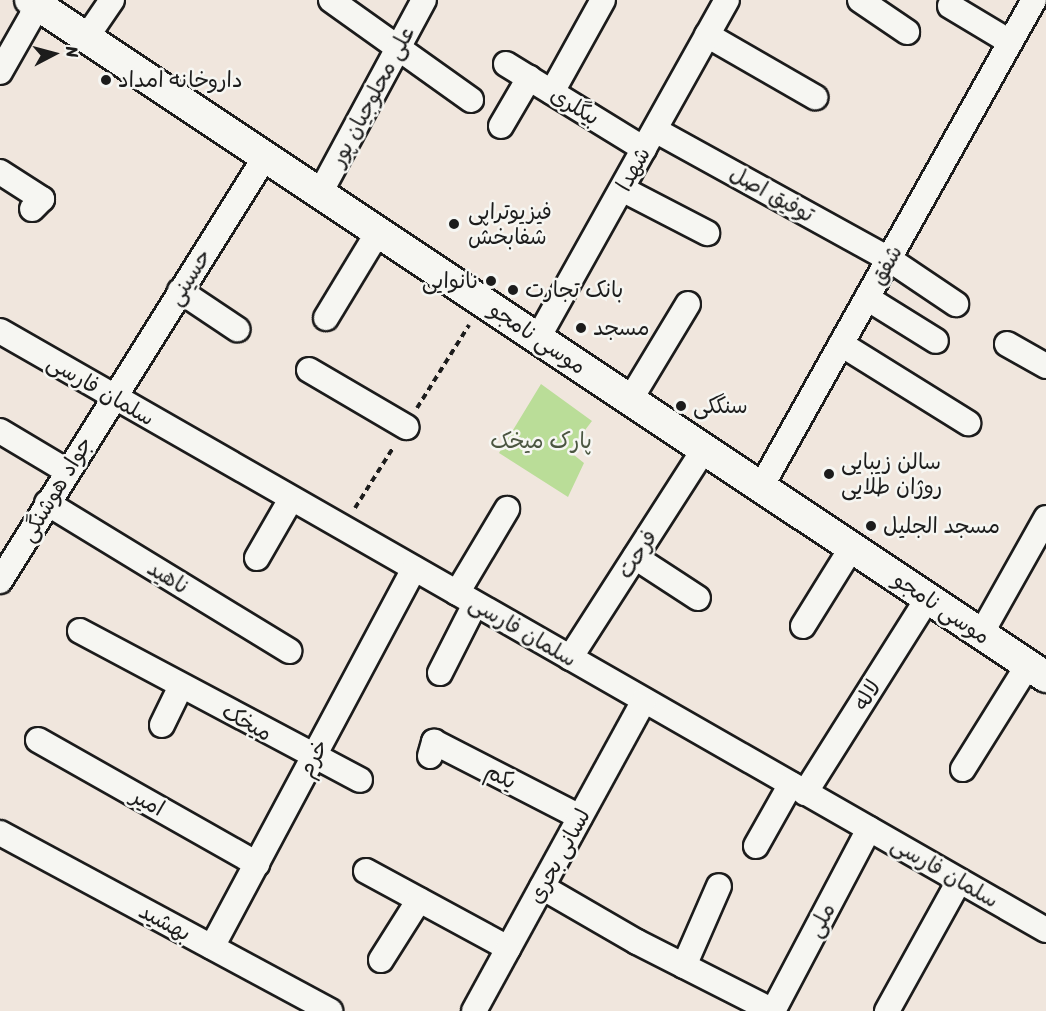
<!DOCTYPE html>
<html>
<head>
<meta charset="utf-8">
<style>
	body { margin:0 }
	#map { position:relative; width:1046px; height:1011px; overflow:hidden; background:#f0e6dd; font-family:Sriracha,"Playpen Sans Arabic",sans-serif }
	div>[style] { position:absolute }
	.green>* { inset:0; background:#badd98 }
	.path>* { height:4px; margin-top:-2px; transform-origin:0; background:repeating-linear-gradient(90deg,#1c1c1c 0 6px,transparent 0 10.5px) }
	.roads { filter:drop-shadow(2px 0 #1c1c1c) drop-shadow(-2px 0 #1c1c1c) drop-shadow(0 2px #1c1c1c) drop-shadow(0 -2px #1c1c1c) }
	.minor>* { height:24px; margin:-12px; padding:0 12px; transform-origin:12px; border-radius:12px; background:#f6f6f2 }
	.major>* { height:30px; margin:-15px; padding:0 15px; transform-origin:15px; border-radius:15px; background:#f6f6f2 }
	.dots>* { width:16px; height:16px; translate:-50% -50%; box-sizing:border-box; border:3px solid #f6f6f2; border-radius:50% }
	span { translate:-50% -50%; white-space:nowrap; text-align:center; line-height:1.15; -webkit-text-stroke:5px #f6f6f2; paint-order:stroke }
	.poi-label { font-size:22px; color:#1c1c1c }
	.left { translate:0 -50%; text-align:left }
	.right { translate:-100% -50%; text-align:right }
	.street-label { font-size:22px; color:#1c1c1c }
	.park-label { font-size:22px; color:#4b5641 }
	.north { position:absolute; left:24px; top:24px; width:60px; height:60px; -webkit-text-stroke:4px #f6f6f2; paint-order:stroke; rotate:84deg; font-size:16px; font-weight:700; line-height:24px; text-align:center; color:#1c1c1c }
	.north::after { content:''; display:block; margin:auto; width:21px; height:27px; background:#1c1c1c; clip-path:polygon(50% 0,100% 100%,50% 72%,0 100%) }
</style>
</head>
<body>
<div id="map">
	<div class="green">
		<i style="clip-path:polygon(541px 384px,592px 421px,569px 451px,584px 463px,568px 497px,499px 453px)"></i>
	</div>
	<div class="path">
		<i style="left:417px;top:408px;width:98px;rotate:-57.9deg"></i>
		<i style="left:355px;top:508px;width:71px;rotate:-57.7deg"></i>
	</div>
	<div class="roads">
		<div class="minor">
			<i style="left:331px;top:0;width:172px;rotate:35.5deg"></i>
			<i style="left:860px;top:0;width:57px;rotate:34.2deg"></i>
			<i style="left:950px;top:6px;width:70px;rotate:31deg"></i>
			<i style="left:707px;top:35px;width:125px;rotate:29.9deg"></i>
			<i style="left:86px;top:38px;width:46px;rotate:-55.6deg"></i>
			<i style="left:506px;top:64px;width:162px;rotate:31.6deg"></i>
			<i style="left:0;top:72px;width:77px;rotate:-60.4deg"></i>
			<i style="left:552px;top:92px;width:105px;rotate:-61deg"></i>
			<i style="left:501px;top:126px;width:56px;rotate:-59.7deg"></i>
			<i style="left:655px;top:130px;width:267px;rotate:28.9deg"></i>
			<i style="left:889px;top:259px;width:81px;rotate:33.9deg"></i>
			<i style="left:0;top:172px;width:50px;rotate:32.7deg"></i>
			<i style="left:42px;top:199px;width:14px;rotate:135deg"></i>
			<i style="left:622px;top:189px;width:96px;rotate:27.4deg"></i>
			<i style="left:320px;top:193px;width:219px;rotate:-61.7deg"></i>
			<i style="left:180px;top:291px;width:69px;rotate:33.7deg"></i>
			<i style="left:867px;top:298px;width:81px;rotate:31.9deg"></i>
			<i style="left:326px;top:318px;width:100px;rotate:-58.8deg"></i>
			<i style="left:0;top:331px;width:1205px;rotate:29.8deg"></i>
			<i style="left:538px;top:338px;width:387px;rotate:-60.8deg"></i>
			<i style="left:841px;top:344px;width:150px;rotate:31.9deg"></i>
			<i style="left:1007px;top:344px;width:45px;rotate:29.4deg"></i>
			<i style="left:309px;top:370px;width:113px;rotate:30.4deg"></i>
			<i style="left:630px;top:400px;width:112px;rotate:-58.9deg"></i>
			<i style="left:0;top:431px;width:78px;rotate:30.8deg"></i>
			<i style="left:761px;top:487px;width:558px;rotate:-60.73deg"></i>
			<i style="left:47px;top:503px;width:284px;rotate:31.4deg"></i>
			<i style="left:635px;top:557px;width:75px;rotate:33.1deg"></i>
			<i style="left:257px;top:558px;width:68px;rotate:-60deg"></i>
			<i style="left:0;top:581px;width:500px;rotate:-57.99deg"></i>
			<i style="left:457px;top:593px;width:98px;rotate:-59.2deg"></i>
			<i style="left:803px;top:626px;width:93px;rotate:-58.2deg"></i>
			<i style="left:80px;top:631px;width:317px;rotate:28deg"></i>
			<i style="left:981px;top:634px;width:133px;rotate:-60.7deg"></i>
			<i style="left:570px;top:658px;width:248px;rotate:-57.3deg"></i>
			<i style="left:440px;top:673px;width:77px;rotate:-63.1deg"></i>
			<i style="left:162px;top:725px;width:43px;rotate:-64deg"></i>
			<i style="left:38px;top:740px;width:252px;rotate:29.5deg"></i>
			<i style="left:430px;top:756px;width:15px;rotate:-74deg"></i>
			<i style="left:434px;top:742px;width:164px;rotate:27.2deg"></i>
			<i style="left:963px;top:769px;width:123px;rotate:-58deg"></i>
			<i style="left:805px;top:793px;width:231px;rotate:-57.8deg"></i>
			<i style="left:0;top:833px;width:375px;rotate:28.3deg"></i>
			<i style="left:756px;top:846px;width:71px;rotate:-60.6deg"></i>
			<i style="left:366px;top:871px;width:162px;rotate:28.5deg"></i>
			<i style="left:542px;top:887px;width:110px;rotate:30.1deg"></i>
			<i style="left:637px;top:942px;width:153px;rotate:26.9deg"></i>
			<i style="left:212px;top:947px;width:429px;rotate:-61.9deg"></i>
			<i style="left:381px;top:960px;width:71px;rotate:-57.7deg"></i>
			<i style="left:684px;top:966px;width:87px;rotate:-66.4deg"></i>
			<i style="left:474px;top:1011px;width:354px;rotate:-61.3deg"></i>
			<i style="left:773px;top:1011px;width:206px;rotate:-62.2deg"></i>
			<i style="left:887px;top:1011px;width:149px;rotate:-61deg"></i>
		</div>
		<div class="major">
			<i style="left:30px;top:0;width:1221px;rotate:33.68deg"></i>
		</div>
	</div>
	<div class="dots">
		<i style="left:106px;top:80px;background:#1c1c1c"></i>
		<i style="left:454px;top:224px;background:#1c1c1c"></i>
		<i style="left:491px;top:281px;background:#1c1c1c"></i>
		<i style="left:513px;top:290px;background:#1c1c1c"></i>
		<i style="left:581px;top:328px;background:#1c1c1c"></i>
		<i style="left:681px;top:406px;background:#1c1c1c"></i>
		<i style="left:829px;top:474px;background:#1c1c1c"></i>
		<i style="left:871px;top:526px;background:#1c1c1c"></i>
	</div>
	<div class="poi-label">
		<span class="left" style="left:118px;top:80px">داروخانه امداد</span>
		<span class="left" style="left:468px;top:224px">فیزیوتراپی<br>شفابخش</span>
		<span class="right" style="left:479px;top:281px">نانوایی</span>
		<span class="left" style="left:525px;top:290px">بانک تجارت</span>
		<span class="left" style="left:593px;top:328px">مسجد</span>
		<span class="left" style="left:693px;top:406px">سنگکی</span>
		<span class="left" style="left:841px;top:474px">سالن زیبایی<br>روژان طلایی</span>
		<span class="left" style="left:883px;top:526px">مسجد الجلیل</span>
	</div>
	<div class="street-label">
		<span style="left:372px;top:96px;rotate:-62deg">علی محلوجیان پور</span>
		<span style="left:575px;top:106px;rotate:31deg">بیگلری</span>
		<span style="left:633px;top:169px;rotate:-61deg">شهدا</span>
		<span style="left:772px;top:194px;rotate:29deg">توفیق اصل</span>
		<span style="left:886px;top:265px;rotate:-61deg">شفق</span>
		<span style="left:189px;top:277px;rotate:-58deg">حسینی</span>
		<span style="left:538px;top:338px;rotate:34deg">موسی نامجو</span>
		<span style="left:101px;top:390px;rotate:30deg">سلمان فارسی</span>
		<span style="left:56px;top:489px;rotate:-59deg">جواد هوشنگی</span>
		<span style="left:637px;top:554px;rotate:-57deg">فرحت</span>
		<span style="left:168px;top:577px;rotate:31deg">ناهید</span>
		<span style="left:942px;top:608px;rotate:34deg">موسی نامجو</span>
		<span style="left:523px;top:631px;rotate:30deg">سلمان فارسی</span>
		<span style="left:867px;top:695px;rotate:-58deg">لاله</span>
		<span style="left:247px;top:722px;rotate:29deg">میخک</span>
		<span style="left:313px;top:758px;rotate:-62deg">خرم</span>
		<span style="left:501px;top:776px;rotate:27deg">یکم</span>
		<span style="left:148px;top:802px;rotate:29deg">امیر</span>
		<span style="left:559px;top:856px;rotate:-61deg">لسانی بحری</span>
		<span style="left:945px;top:872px;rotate:30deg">سلمان فارسی</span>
		<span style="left:821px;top:920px;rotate:-62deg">ملی</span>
		<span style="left:165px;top:922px;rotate:28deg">بهشید</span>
	</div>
	<div class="park-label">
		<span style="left:541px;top:441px">پارک میخک</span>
	</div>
	<div class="north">N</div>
</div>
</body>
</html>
